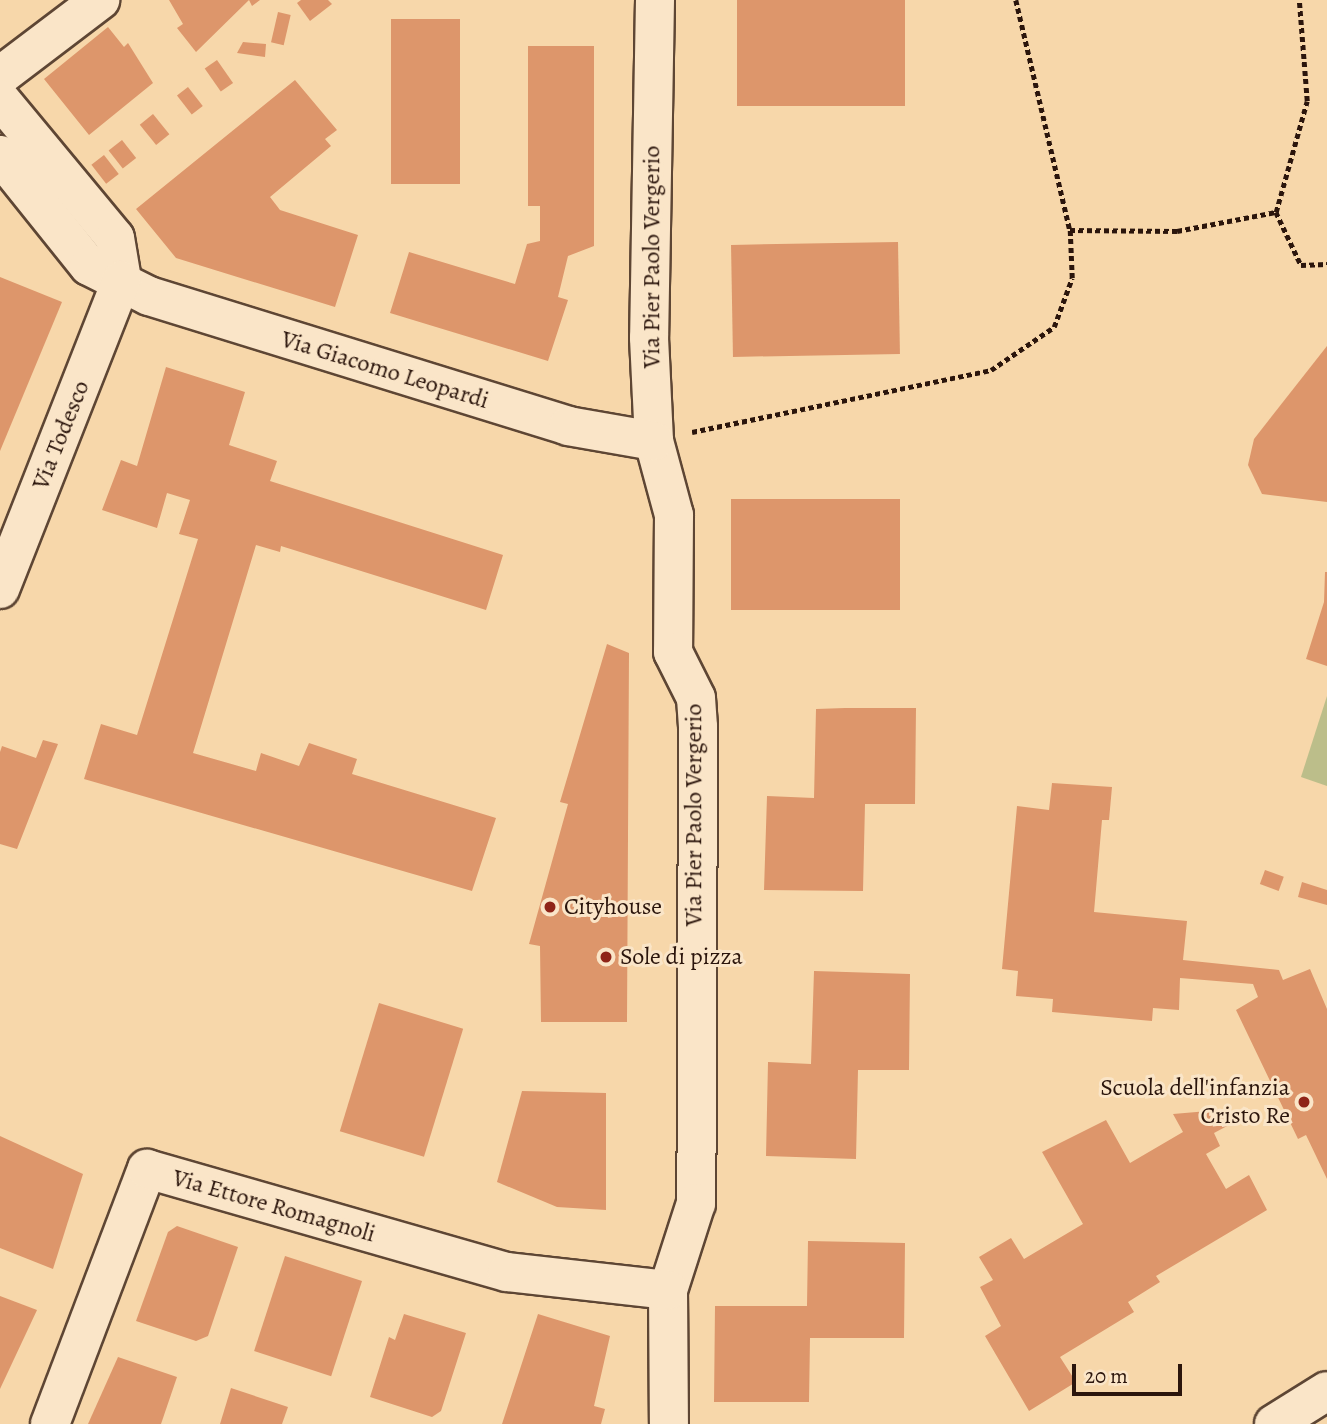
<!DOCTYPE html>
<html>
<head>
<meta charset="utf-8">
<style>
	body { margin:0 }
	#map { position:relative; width:1327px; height:1424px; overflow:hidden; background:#f7d7aa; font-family:Alegreya,serif }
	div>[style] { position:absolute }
	.green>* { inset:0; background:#bcbe8a }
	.building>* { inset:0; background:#dd966b; transform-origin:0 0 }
	.path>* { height:4.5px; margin-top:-2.25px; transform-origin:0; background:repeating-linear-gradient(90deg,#2b150c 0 5px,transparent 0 8.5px) }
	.roads { filter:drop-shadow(2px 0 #5e4634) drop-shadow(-2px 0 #5e4634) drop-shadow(0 2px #5e4634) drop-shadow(0 -2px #5e4634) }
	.street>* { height:38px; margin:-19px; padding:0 19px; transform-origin:19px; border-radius:19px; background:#fae5c8 }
	.dots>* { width:19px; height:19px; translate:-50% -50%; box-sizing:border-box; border:4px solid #fae5c8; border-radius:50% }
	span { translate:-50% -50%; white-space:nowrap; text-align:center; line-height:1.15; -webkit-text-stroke:6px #fae5c8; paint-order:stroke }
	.street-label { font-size:24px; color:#2b150c }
	.poi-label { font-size:24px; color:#2b150c }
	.left { translate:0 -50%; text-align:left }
	.right { translate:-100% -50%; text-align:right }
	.scale { position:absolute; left:1072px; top:1364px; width:110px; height:32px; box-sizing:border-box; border:4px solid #2b150c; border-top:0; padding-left:9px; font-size:21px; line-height:24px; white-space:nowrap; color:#2b150c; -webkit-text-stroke:5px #fae5c8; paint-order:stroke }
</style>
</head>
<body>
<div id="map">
	<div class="green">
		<i style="clip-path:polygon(1327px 696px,1327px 786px,1301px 777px)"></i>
	</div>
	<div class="building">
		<i style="clip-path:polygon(169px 0,260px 0,252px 6px,249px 0,196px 52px,177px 28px,183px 24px)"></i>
		<i style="clip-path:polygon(301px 0,328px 0,332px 4px,310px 21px,297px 3px)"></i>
		<i style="left:737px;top:0;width:168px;height:106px"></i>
		<i style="left:278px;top:12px;width:13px;height:31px;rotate:13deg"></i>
		<i style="left:391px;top:19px;width:69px;height:165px"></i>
		<i style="clip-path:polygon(108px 27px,124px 47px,128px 43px,153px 83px,89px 135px,44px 79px)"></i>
		<i style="clip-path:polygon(243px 42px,266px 44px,265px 57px,237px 53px)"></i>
		<i style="clip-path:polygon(528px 46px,594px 46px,594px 246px,568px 256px,558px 297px,568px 300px,548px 361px,390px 313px,409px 252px,515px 284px,527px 244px,540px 241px,540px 206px,528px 206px)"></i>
		<i style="left:217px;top:60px;width:28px;height:15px;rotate:55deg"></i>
		<i style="clip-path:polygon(295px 80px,337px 130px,325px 139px,331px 146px,270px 197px,280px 210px,358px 235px,335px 307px,176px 258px,136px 209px)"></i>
		<i style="left:188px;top:87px;width:24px;height:14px;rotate:52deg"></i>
		<i style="left:153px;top:114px;width:26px;height:17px;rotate:51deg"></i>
		<i style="left:122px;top:140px;width:23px;height:17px;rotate:52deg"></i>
		<i style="left:104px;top:155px;width:24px;height:16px;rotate:52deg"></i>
		<i style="left:898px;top:242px;width:112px;height:167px;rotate:89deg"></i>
		<i style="clip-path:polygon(0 277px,62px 302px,0 451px)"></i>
		<i style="clip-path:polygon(1327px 346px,1327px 502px,1262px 494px,1248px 465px,1254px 439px)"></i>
		<i style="clip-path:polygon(166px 367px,245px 392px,229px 445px,277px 461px,270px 481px,503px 555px,486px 610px,281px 546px,280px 552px,256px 545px,193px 753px,256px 771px,261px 753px,299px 766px,309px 743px,357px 759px,352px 774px,496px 818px,472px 891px,84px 779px,101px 724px,137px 735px,198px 539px,179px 534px,190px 500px,167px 493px,157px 528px,102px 510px,121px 460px,137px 466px)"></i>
		<i style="left:731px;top:499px;width:169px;height:111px"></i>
		<i style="clip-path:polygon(1325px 572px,1327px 572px,1327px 666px,1306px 659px,1324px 602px)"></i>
		<i style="clip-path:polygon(607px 644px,629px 653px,627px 1022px,541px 1022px,540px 946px,529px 944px,568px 804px,560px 802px)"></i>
		<i style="clip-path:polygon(845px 708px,916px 708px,915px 804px,865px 804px,863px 891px,764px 890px,767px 796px,814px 798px,816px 709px)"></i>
		<i style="clip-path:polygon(43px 740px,58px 744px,17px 849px,0 844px,0 752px,2px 746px,36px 758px)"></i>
		<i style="clip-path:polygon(1052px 783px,1112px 787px,1109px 820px,1102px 820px,1094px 912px,1187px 921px,1183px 960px,1279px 970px,1283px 980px,1310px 969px,1327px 1009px,1327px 1179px,1306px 1135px,1298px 1139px,1236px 1010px,1258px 997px,1253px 984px,1180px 978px,1179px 1010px,1153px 1008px,1152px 1021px,1052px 1012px,1053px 999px,1016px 996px,1018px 971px,1002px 969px,1017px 806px,1049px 810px)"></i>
		<i style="left:1265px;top:870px;width:20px;height:15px;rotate:20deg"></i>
		<i style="clip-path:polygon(1302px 882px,1327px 890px,1327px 905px,1298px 897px)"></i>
		<i style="clip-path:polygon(814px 971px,910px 974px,909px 1070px,858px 1070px,856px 1159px,766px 1156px,768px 1062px,811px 1064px)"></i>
		<i style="left:379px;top:1003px;width:88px;height:134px;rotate:17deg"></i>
		<i style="clip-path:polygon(522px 1091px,606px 1093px,606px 1210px,557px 1207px,497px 1182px)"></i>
		<i style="clip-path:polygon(1220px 1110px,1229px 1125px,1214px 1133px,1220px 1146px,1206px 1154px,1226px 1189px,1249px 1175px,1267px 1210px,1156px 1276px,1160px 1282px,1128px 1302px,1134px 1312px,1060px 1357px,1076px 1382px,1029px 1411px,985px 1336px,1001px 1326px,980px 1287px,993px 1280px,979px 1257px,1011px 1238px,1024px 1259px,1083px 1224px,1042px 1152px,1106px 1120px,1130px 1163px,1183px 1132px,1173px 1114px)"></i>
		<i style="clip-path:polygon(0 1136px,83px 1174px,53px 1269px,0 1248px)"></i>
		<i style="clip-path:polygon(177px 1226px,238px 1247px,208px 1336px,196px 1341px,136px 1321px,168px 1232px)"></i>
		<i style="clip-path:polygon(808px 1241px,905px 1243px,904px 1338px,810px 1338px,809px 1402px,714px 1402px,715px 1306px,807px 1306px)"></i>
		<i style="left:285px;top:1256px;width:81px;height:100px;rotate:18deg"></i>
		<i style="clip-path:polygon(0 1296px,37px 1310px,0 1389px)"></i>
		<i style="clip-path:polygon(404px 1314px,466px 1333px,441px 1411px,432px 1417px,370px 1397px,389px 1337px,395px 1340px)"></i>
		<i style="clip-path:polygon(538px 1314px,610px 1336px,594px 1406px,605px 1409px,601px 1424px,502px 1424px)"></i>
		<i style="clip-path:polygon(118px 1357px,177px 1377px,161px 1424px,88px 1424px)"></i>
		<i style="clip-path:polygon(231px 1388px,288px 1407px,282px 1424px,220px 1424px)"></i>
	</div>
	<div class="path">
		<i style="left:1016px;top:0;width:236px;rotate:76.8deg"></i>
		<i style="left:1276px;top:212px;width:115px;rotate:-74.4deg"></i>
		<i style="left:1307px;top:101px;width:101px;rotate:-94.5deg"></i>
		<i style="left:692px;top:432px;width:305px;rotate:-11.7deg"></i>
		<i style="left:991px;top:370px;width:76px;rotate:-34.3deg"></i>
		<i style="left:1054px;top:327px;width:52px;rotate:-69.8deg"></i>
		<i style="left:1072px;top:278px;width:48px;rotate:-92.4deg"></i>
		<i style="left:1070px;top:230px;width:107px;rotate:0.5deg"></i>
		<i style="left:1177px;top:231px;width:101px;rotate:-10.9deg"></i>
		<i style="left:1276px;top:212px;width:59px;rotate:64.7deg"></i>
		<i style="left:1301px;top:265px;width:26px;rotate:-2deg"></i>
	</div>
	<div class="roads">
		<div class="street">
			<i style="left:655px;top:0;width:338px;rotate:91deg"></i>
			<i style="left:649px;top:338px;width:103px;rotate:87.2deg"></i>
			<i style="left:654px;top:441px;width:77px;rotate:74.9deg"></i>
			<i style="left:674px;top:515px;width:137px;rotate:90.4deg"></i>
			<i style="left:673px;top:652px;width:51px;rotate:63.4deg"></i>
			<i style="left:696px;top:698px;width:29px;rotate:86deg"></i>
			<i style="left:698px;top:727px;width:476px;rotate:90.2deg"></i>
			<i style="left:696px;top:1203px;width:91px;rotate:107.8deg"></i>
			<i style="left:668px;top:1290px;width:134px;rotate:89.6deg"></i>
			<i style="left:0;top:76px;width:126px;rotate:-37.2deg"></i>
			<i style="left:0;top:99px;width:180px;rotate:50.4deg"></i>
			<i style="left:115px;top:238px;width:43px;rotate:80.5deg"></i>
			<i style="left:0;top:155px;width:142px;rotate:51.3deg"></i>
			<i style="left:89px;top:266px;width:67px;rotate:26.6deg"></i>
			<i style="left:149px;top:296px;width:439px;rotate:17.2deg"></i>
			<i style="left:568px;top:426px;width:87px;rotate:9.9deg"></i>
			<i style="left:0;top:589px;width:332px;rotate:-68.5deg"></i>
			<i style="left:50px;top:1424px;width:273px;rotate:-69.2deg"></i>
			<i style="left:147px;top:1169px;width:374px;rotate:16deg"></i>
			<i style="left:507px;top:1272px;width:162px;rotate:6.4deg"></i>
			<i style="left:1274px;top:1424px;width:62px;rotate:-31.9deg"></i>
		</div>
	</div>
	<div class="dots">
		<i style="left:550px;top:907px;background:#8f2418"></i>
		<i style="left:606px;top:957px;background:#8f2418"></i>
		<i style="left:1304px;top:1102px;background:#8f2418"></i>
	</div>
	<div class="street-label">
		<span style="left:652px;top:257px;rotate:-90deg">Via Pier Paolo Vergerio</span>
		<span style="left:385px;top:370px;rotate:17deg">Via Giacomo Leopardi</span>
		<span style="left:61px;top:435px;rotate:-68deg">Via Todesco</span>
		<span style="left:694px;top:815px;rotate:-90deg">Via Pier Paolo Vergerio</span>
		<span style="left:274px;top:1206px;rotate:16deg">Via Ettore Romagnoli</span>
	</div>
	<div class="poi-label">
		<span class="left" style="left:564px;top:907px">Cityhouse</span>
		<span class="left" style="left:620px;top:957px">Sole di pizza</span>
		<span class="right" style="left:1290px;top:1102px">Scuola dell'infanzia<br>Cristo Re</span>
	</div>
	<div class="scale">20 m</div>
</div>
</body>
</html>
